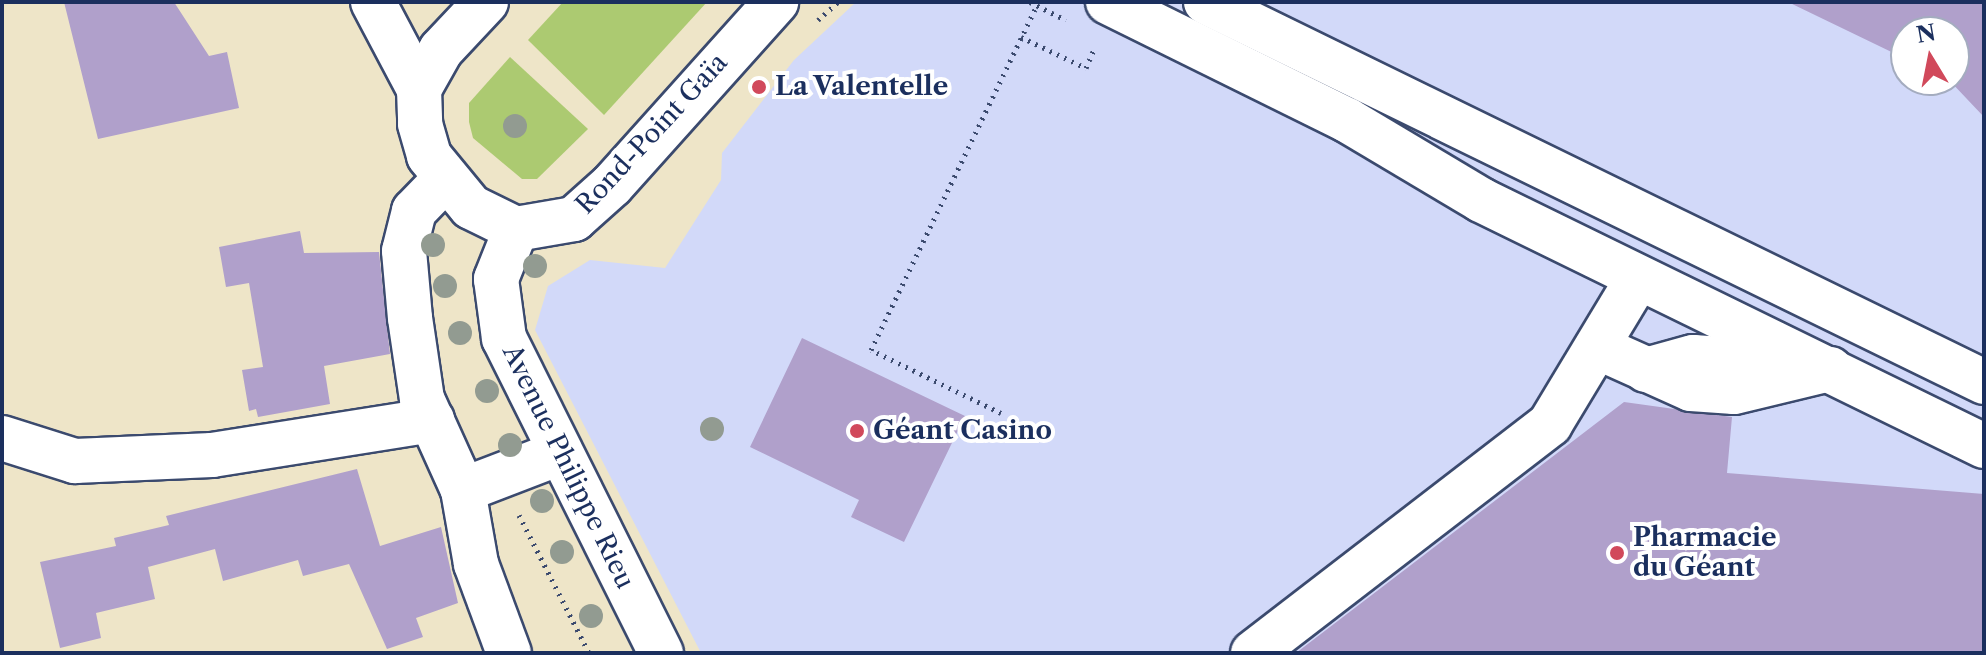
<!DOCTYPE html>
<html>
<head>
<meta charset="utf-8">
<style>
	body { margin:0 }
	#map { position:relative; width:1986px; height:655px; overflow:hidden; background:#eee5c8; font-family:"Libre Caslon Text",serif }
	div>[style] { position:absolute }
	.built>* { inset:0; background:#d2d9f9 }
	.green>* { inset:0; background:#acca71 }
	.building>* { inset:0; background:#b0a0cb }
	.path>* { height:5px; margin-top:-2.5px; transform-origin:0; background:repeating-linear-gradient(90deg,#3b4a6e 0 2px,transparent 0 8px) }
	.roads { filter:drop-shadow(2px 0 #3b4a6e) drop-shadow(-2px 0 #3b4a6e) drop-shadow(0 2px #3b4a6e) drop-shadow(0 -2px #3b4a6e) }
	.minor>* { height:44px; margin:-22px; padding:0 22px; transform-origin:22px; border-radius:22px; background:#fff }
	.trees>* { width:24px; height:24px; margin:-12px; border-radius:50%; background:#929b91 }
	.dots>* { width:22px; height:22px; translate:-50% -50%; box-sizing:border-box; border:4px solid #fff; border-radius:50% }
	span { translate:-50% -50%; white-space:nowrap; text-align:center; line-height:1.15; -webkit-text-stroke:8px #fff; paint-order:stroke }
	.poi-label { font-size:26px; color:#1b2f5e; font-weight:700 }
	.left { translate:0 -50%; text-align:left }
	.street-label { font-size:26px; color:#1b2f5e }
	.frame { position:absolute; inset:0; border:4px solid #1b2f5e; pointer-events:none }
	.north { position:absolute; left:1890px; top:16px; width:80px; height:80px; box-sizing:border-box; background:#fff; border:2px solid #a4acbf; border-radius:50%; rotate:350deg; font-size:22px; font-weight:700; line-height:32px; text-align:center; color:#1b2f5e }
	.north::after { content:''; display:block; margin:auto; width:28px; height:36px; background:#d1495b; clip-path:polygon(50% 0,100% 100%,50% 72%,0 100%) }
</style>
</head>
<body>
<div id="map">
	<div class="built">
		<i style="clip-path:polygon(evenodd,856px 2px,1984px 2px,1984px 653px,701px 653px,535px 330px,548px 286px,590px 260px,665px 268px,721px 180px,722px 153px,794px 60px,856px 2px,1906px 32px,1954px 32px,1954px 80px,1906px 80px,1906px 32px)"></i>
	</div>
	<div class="green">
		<i style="clip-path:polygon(563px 2px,707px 2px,604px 115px,528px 40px)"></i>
		<i style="clip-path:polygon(510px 57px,588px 129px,537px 179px,522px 179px,473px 138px,469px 122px,469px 103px)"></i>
	</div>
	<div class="building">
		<i style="clip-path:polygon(64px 2px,174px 2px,209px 56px,227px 52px,239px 108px,98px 139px)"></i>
		<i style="clip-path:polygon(1788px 2px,1984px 2px,1984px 117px,1949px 80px,1954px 80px,1954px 32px,1906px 32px,1906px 59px)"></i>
		<i style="clip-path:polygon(300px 231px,304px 253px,379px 252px,390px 354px,324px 366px,330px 404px,258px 417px,256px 409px,249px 411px,242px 370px,263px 367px,249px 283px,226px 287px,219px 247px)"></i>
		<i style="clip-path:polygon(802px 338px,965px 416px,904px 542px,851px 517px,859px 500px,750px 447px)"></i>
		<i style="clip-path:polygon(1624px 402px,1732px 417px,1727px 473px,1984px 494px,1984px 653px,1296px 653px)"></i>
		<i style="clip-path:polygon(357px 469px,380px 546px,441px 527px,458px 603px,416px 618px,423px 637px,387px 649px,349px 564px,303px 576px,298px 560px,223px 581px,215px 549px,148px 567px,155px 599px,96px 613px,101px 638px,60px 648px,40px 562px,116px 546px,114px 538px,169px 525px,166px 516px)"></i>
	</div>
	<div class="path">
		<i style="left:1030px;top:2px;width:40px;rotate:26.6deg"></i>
		<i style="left:818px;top:20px;width:27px;rotate:-42deg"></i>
		<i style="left:1021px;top:37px;width:72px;rotate:25.5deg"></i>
		<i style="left:1086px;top:68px;width:23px;rotate:-67deg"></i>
		<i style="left:1001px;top:413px;width:144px;rotate:-154.1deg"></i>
		<i style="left:871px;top:350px;width:383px;rotate:-64.3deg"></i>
		<i style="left:519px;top:515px;width:155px;rotate:63.1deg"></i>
	</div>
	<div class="roads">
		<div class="minor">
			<i style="left:373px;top:2px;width:98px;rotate:62.1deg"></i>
			<i style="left:486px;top:2px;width:66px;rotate:133.2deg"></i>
			<i style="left:441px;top:50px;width:45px;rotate:119.4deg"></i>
			<i style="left:419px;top:89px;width:35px;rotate:88deg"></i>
			<i style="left:420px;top:124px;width:33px;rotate:74deg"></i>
			<i style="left:429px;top:156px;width:66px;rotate:50.5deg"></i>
			<i style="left:471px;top:207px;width:50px;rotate:26.1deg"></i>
			<i style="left:516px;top:229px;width:59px;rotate:-9.8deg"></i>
			<i style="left:574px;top:219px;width:51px;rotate:-41.8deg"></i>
			<i style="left:612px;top:185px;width:246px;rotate:-48.1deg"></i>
			<i style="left:1108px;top:2px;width:267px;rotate:26.3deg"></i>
			<i style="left:1347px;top:120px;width:156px;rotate:30.8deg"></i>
			<i style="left:1481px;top:200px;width:560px;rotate:26.06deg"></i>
			<i style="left:1206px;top:2px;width:866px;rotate:26.03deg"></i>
			<i style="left:446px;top:178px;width:46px;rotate:134.1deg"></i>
			<i style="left:414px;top:211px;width:41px;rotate:104deg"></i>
			<i style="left:404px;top:251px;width:67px;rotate:84.9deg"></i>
			<i style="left:410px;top:318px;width:82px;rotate:81.6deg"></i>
			<i style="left:422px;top:399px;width:100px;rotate:65.7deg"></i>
			<i style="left:463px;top:490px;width:75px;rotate:80deg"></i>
			<i style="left:476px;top:564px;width:95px;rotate:69.7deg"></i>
			<i style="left:516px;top:229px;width:54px;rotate:111.8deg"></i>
			<i style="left:496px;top:279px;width:60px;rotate:82.3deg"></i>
			<i style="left:504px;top:338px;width:352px;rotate:63.5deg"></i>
			<i style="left:1597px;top:347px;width:103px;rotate:24.1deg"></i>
			<i style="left:1691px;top:389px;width:43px;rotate:4deg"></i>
			<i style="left:1734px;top:392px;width:99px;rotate:-13.5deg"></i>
			<i style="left:1646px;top:370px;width:49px;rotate:-15.5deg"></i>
			<i style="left:1693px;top:357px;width:44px;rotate:3.9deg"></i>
			<i style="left:1737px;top:360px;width:52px;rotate:21.6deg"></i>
			<i style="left:2px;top:438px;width:77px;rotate:17.5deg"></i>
			<i style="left:75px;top:461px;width:137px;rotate:-2.5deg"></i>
			<i style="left:212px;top:455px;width:223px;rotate:-9deg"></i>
			<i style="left:463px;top:490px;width:101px;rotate:-21deg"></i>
			<i style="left:1253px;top:653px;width:375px;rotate:-37.6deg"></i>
			<i style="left:1550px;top:424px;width:170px;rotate:-58.9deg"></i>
		</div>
	</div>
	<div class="trees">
		<i style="left:515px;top:126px"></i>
		<i style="left:433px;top:245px"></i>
		<i style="left:535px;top:266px"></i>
		<i style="left:445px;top:286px"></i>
		<i style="left:460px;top:333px"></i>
		<i style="left:487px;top:391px"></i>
		<i style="left:712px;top:429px"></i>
		<i style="left:510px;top:445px"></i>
		<i style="left:542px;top:501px"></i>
		<i style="left:562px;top:552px"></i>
		<i style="left:591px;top:616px"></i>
	</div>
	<div class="dots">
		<i style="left:759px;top:87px;background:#d1495b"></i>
		<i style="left:857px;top:431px;background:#d1495b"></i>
		<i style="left:1617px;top:553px;background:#d1495b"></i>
	</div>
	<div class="poi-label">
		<span class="left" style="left:775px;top:87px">La Valentelle</span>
		<span class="left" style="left:873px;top:431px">Géant Casino</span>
		<span class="left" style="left:1633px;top:553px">Pharmacie<br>du Géant</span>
	</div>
	<div class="street-label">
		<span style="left:652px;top:134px;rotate:-47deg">Rond-Point Gaïa</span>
		<span style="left:568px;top:467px;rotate:64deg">Avenue Philippe Rieu</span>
	</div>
	<div class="frame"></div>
	<div class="north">N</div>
</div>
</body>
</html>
